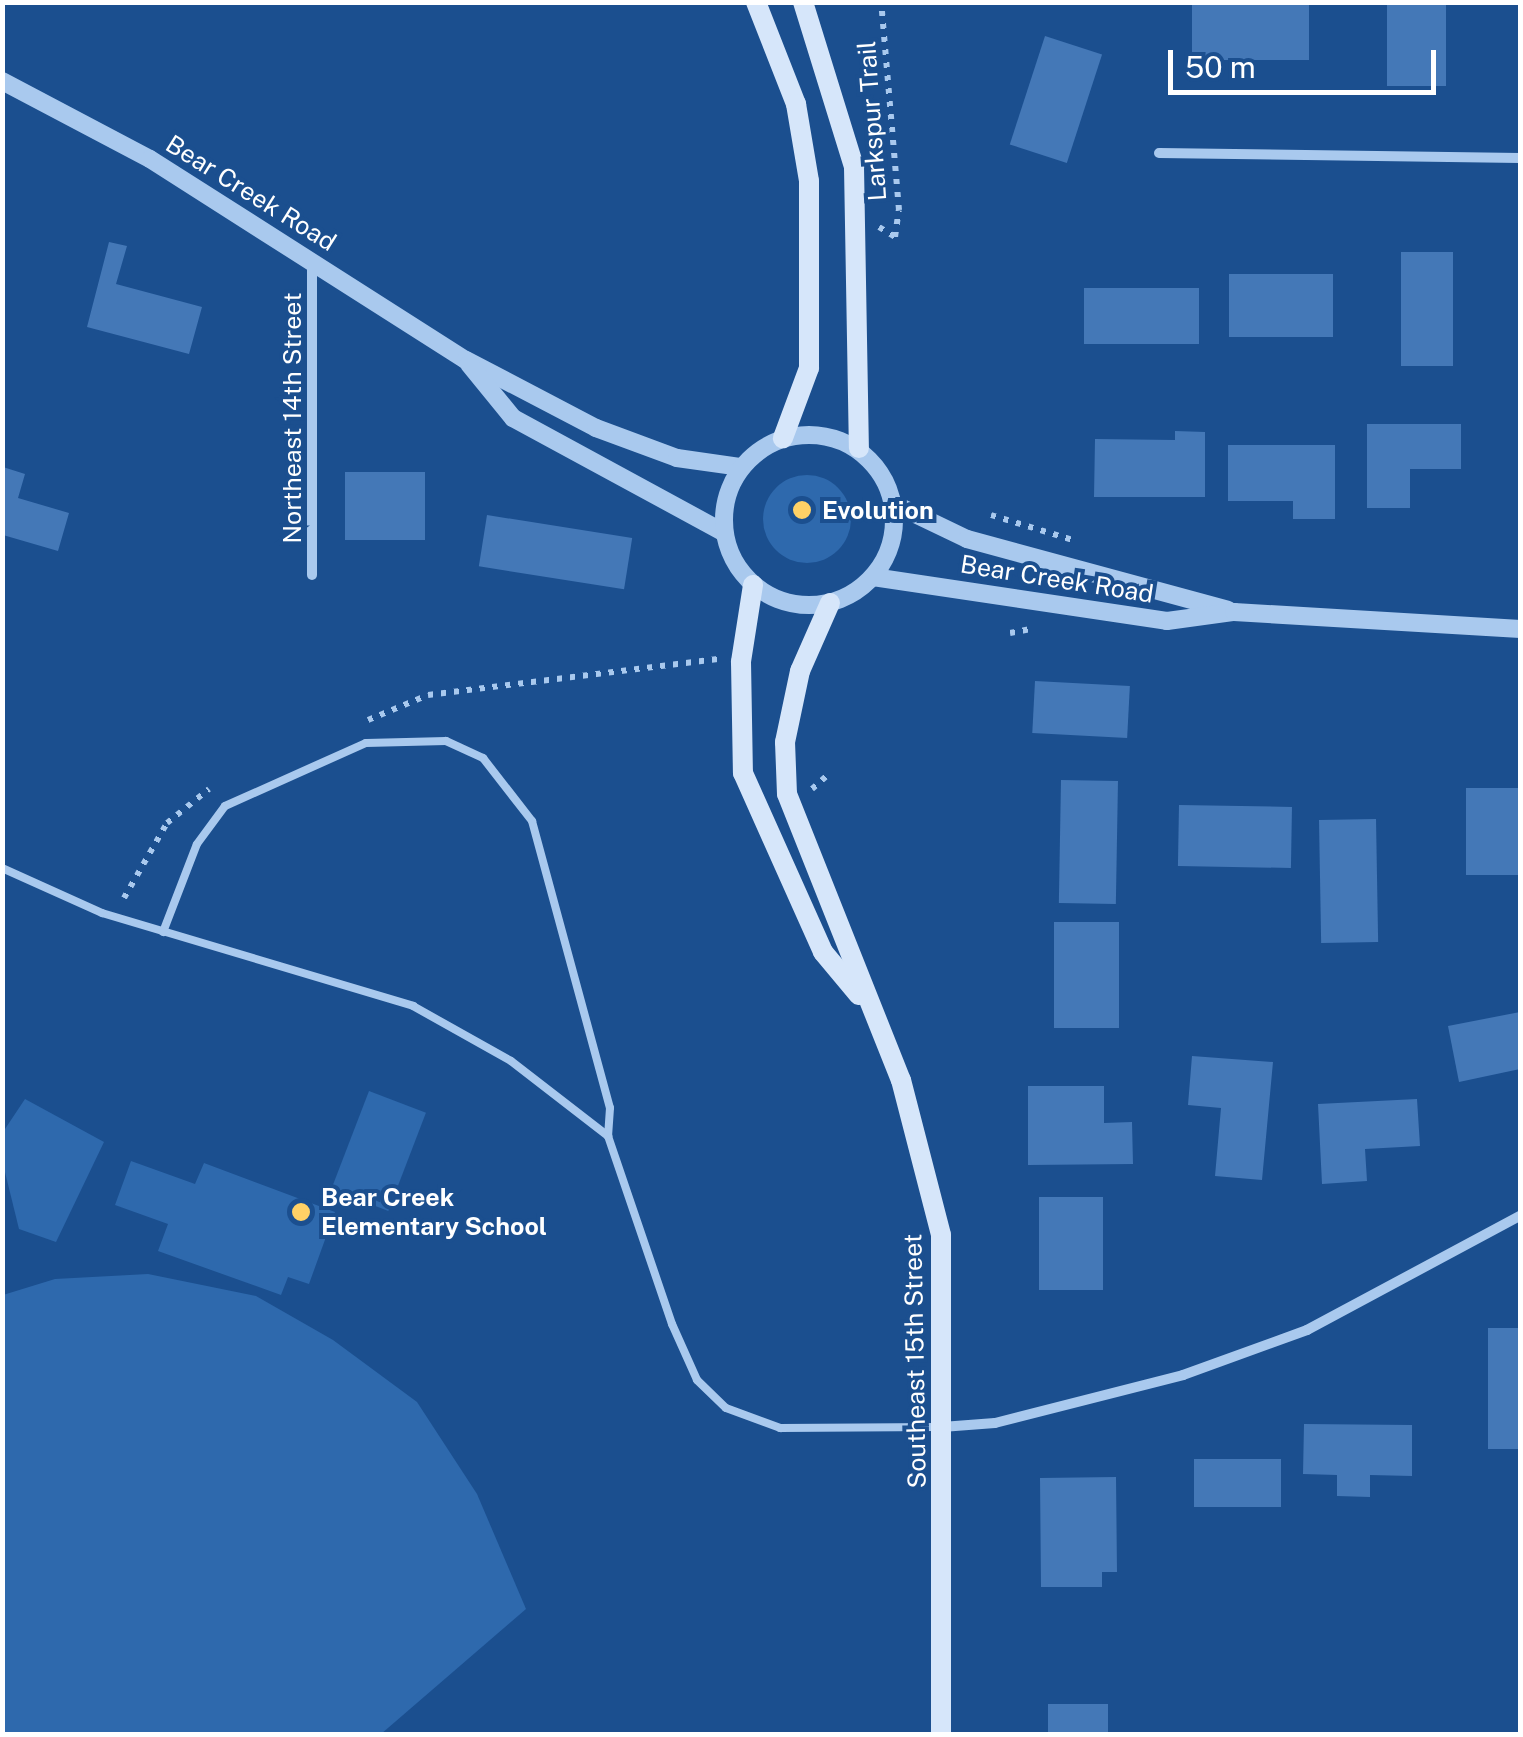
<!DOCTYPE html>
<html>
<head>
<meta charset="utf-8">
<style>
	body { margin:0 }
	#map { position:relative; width:1523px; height:1737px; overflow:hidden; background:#1b4f8f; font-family:"Public Sans",sans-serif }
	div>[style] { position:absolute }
	.green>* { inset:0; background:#2e69ad; transform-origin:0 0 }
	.round { border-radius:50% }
	.building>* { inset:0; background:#4478b7; transform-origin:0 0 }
	.path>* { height:6px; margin-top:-3px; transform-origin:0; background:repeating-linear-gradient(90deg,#a9c9ee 0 5px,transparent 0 13px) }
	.service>* { height:8px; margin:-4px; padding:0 4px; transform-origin:4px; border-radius:4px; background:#a9c9ee }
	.minor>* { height:10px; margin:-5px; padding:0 5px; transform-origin:5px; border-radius:5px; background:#a9c9ee }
	.tertiary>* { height:18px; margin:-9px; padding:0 9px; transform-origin:9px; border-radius:9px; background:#a9c9ee }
	.tertiary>.ring { margin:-9px; padding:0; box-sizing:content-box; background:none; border:18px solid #a9c9ee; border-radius:50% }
	.secondary>* { height:20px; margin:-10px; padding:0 10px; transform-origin:10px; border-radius:10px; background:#d6e6fa }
	.dots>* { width:28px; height:28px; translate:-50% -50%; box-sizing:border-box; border:5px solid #1b4f8f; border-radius:50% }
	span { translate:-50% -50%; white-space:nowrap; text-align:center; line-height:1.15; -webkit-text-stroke:8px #1b4f8f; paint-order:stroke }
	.street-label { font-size:25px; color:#fff }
	.poi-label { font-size:25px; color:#fff; font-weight:700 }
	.left { translate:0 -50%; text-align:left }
	.frame { position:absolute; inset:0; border:5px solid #fff; pointer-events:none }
	.scale { position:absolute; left:1168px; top:50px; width:268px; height:45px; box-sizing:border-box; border:5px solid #fff; border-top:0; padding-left:12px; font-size:30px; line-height:35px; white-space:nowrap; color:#fff; -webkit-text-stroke:8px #1b4f8f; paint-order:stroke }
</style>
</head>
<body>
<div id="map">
	<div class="green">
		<i class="round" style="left:763px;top:475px;width:88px;height:88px"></i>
		<i style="left:369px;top:1091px;width:61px;height:105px;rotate:21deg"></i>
		<i style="clip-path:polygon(25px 1099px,104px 1142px,56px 1242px,19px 1229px,3px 1164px,3px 1132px)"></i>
		<i style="clip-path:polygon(131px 1161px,195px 1184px,204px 1163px,335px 1212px,309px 1284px,288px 1277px,281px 1295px,158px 1251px,168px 1224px,115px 1205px)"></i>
		<i style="clip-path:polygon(148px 1274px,256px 1296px,333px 1340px,417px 1402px,477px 1494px,526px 1609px,381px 1734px,3px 1734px,3px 1295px,55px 1279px)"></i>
	</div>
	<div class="building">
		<i style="left:1192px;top:2px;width:117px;height:58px"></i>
		<i style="left:1387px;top:2px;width:59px;height:84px"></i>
		<i style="left:1045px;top:36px;width:60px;height:114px;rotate:18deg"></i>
		<i style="clip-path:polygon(109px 242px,127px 246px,116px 284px,202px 307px,189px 354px,87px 327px)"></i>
		<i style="left:1401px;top:252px;width:52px;height:114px"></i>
		<i style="left:1229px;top:274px;width:104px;height:63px"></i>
		<i style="left:1084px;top:288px;width:115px;height:56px"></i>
		<i style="clip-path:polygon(1367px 424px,1461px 424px,1461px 469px,1410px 469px,1410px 508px,1367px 508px)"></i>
		<i style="clip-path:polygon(1175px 431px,1205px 432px,1205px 497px,1094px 497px,1095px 439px,1175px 440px)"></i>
		<i style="clip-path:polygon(1228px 445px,1335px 445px,1335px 519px,1293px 519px,1293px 501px,1228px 501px)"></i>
		<i style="clip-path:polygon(3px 467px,25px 474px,18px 498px,69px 513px,58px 551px,3px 535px)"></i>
		<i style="left:345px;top:472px;width:80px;height:68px"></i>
		<i style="left:487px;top:515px;width:147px;height:52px;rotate:9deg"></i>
		<i style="left:1035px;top:681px;width:95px;height:52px;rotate:3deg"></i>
		<i style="left:1061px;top:780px;width:57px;height:123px;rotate:1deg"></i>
		<i style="left:1466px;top:788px;width:54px;height:87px"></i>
		<i style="left:1179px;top:805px;width:113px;height:61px;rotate:1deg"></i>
		<i style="left:1376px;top:819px;width:123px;height:57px;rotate:89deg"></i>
		<i style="left:1054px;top:922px;width:65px;height:106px"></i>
		<i style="clip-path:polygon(1520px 1012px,1520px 1069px,1459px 1082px,1448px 1026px)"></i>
		<i style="clip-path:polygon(1192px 1056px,1273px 1062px,1262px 1180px,1215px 1176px,1221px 1108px,1188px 1105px)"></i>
		<i style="clip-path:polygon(1028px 1086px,1104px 1086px,1104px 1123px,1132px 1122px,1133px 1164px,1028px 1165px)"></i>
		<i style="clip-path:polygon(1417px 1099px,1420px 1146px,1365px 1149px,1367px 1181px,1322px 1184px,1318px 1104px)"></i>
		<i style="left:1039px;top:1197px;width:64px;height:93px"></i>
		<i style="left:1488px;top:1328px;width:32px;height:121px"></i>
		<i style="clip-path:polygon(1304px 1424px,1412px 1425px,1412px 1476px,1370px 1475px,1370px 1497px,1337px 1496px,1337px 1475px,1303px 1474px)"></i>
		<i style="left:1194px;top:1459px;width:87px;height:48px"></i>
		<i style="clip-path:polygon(1116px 1477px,1117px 1572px,1102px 1572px,1102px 1587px,1041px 1587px,1040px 1478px)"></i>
		<i style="left:1048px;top:1704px;width:60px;height:30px"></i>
	</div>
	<div class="path">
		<i style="left:879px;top:227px;width:19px;rotate:32deg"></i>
		<i style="left:895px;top:237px;width:27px;rotate:-82deg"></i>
		<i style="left:899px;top:210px;width:209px;rotate:-94.9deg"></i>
		<i style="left:991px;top:515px;width:86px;rotate:17deg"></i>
		<i style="left:1010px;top:633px;width:21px;rotate:-11deg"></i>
		<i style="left:368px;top:720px;width:65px;rotate:-22.6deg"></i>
		<i style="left:428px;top:695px;width:292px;rotate:-7.1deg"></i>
		<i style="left:812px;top:789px;width:24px;rotate:-42deg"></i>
		<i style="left:124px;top:898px;width:86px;rotate:-60.2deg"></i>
		<i style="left:167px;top:823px;width:54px;rotate:-39deg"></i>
	</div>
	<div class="service">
		<i style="left:2px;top:868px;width:110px;rotate:24.2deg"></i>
		<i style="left:102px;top:913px;width:325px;rotate:16.6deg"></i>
		<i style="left:413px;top:1006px;width:112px;rotate:29.3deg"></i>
		<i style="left:511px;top:1061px;width:123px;rotate:37.7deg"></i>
		<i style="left:608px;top:1136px;width:199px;rotate:71.2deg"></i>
		<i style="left:672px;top:1324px;width:61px;rotate:65.9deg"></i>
		<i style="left:697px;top:1380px;width:40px;rotate:44deg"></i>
		<i style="left:726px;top:1408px;width:58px;rotate:20.3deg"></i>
		<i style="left:780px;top:1428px;width:157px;rotate:-0.4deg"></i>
		<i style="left:163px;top:932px;width:94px;rotate:-68.9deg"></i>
		<i style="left:197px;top:844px;width:47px;rotate:-53.6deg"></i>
		<i style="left:225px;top:806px;width:154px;rotate:-24.1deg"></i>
		<i style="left:366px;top:743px;width:80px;rotate:-1.4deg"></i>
		<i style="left:446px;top:741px;width:41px;rotate:24.7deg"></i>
		<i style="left:483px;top:758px;width:80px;rotate:52.1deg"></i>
		<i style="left:532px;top:821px;width:297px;rotate:74.8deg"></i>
		<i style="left:610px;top:1108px;width:28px;rotate:94deg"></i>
	</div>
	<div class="minor">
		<i style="left:1159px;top:153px;width:361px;rotate:0.8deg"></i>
		<i style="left:312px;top:262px;width:313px;rotate:90deg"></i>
		<i style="left:942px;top:1427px;width:53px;rotate:-4.3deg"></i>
		<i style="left:995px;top:1423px;width:194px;rotate:-14.3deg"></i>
		<i style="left:1183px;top:1375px;width:132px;rotate:-19.9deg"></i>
		<i style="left:1307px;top:1330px;width:242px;rotate:-28.2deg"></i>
	</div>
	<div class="tertiary">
		<i style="left:2px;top:81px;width:167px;rotate:27.8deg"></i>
		<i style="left:150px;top:159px;width:375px;rotate:32.5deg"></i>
		<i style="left:466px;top:360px;width:147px;rotate:27.6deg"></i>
		<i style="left:596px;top:428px;width:86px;rotate:20.3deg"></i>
		<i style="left:677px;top:458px;width:65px;rotate:8deg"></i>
		<i style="left:469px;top:364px;width:70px;rotate:50.8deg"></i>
		<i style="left:513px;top:418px;width:239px;rotate:28.5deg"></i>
		<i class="ring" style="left:724px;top:435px;width:152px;height:152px"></i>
		<i style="left:894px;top:504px;width:81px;rotate:25.6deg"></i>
		<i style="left:967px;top:539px;width:270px;rotate:15.2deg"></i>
		<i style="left:873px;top:577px;width:297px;rotate:8.5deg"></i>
		<i style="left:1167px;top:621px;width:68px;rotate:-7.7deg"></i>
		<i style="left:1234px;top:612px;width:287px;rotate:3.4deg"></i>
	</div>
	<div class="secondary">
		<i style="left:756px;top:2px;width:110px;rotate:68.6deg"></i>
		<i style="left:796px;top:104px;width:78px;rotate:80.4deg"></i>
		<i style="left:809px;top:181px;width:187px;rotate:90deg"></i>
		<i style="left:809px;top:368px;width:75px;rotate:110.4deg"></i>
		<i style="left:803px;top:2px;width:173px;rotate:72.8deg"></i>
		<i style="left:854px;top:167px;width:281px;rotate:89deg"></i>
		<i style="left:753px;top:585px;width:78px;rotate:98.9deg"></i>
		<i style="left:741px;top:662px;width:111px;rotate:89deg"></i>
		<i style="left:743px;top:773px;width:196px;rotate:65.9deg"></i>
		<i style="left:823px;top:952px;width:56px;rotate:50.1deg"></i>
		<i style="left:830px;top:603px;width:74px;rotate:113.8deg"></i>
		<i style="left:800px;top:671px;width:73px;rotate:101.9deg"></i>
		<i style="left:785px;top:742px;width:52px;rotate:87.8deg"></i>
		<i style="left:787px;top:794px;width:308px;rotate:68.3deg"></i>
		<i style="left:901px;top:1080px;width:160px;rotate:75.5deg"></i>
		<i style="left:941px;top:1235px;width:499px;rotate:90deg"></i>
	</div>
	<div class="dots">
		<i style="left:802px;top:510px;background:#ffd166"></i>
		<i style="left:301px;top:1212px;background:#ffd166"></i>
	</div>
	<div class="street-label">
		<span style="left:872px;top:121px;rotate:-94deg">Larkspur Trail</span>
		<span style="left:251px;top:193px;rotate:32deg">Bear Creek Road</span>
		<span style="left:292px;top:418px;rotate:-90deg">Northeast 14th Street</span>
		<span style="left:1057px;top:579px;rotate:9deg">Bear Creek Road</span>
		<span style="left:915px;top:1361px;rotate:-91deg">Southeast 15th Street</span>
	</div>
	<div class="poi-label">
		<span class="left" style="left:822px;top:510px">Evolution</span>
		<span class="left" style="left:321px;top:1212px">Bear Creek<br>Elementary School</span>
	</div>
	<div class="frame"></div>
	<div class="scale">50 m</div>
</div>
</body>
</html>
